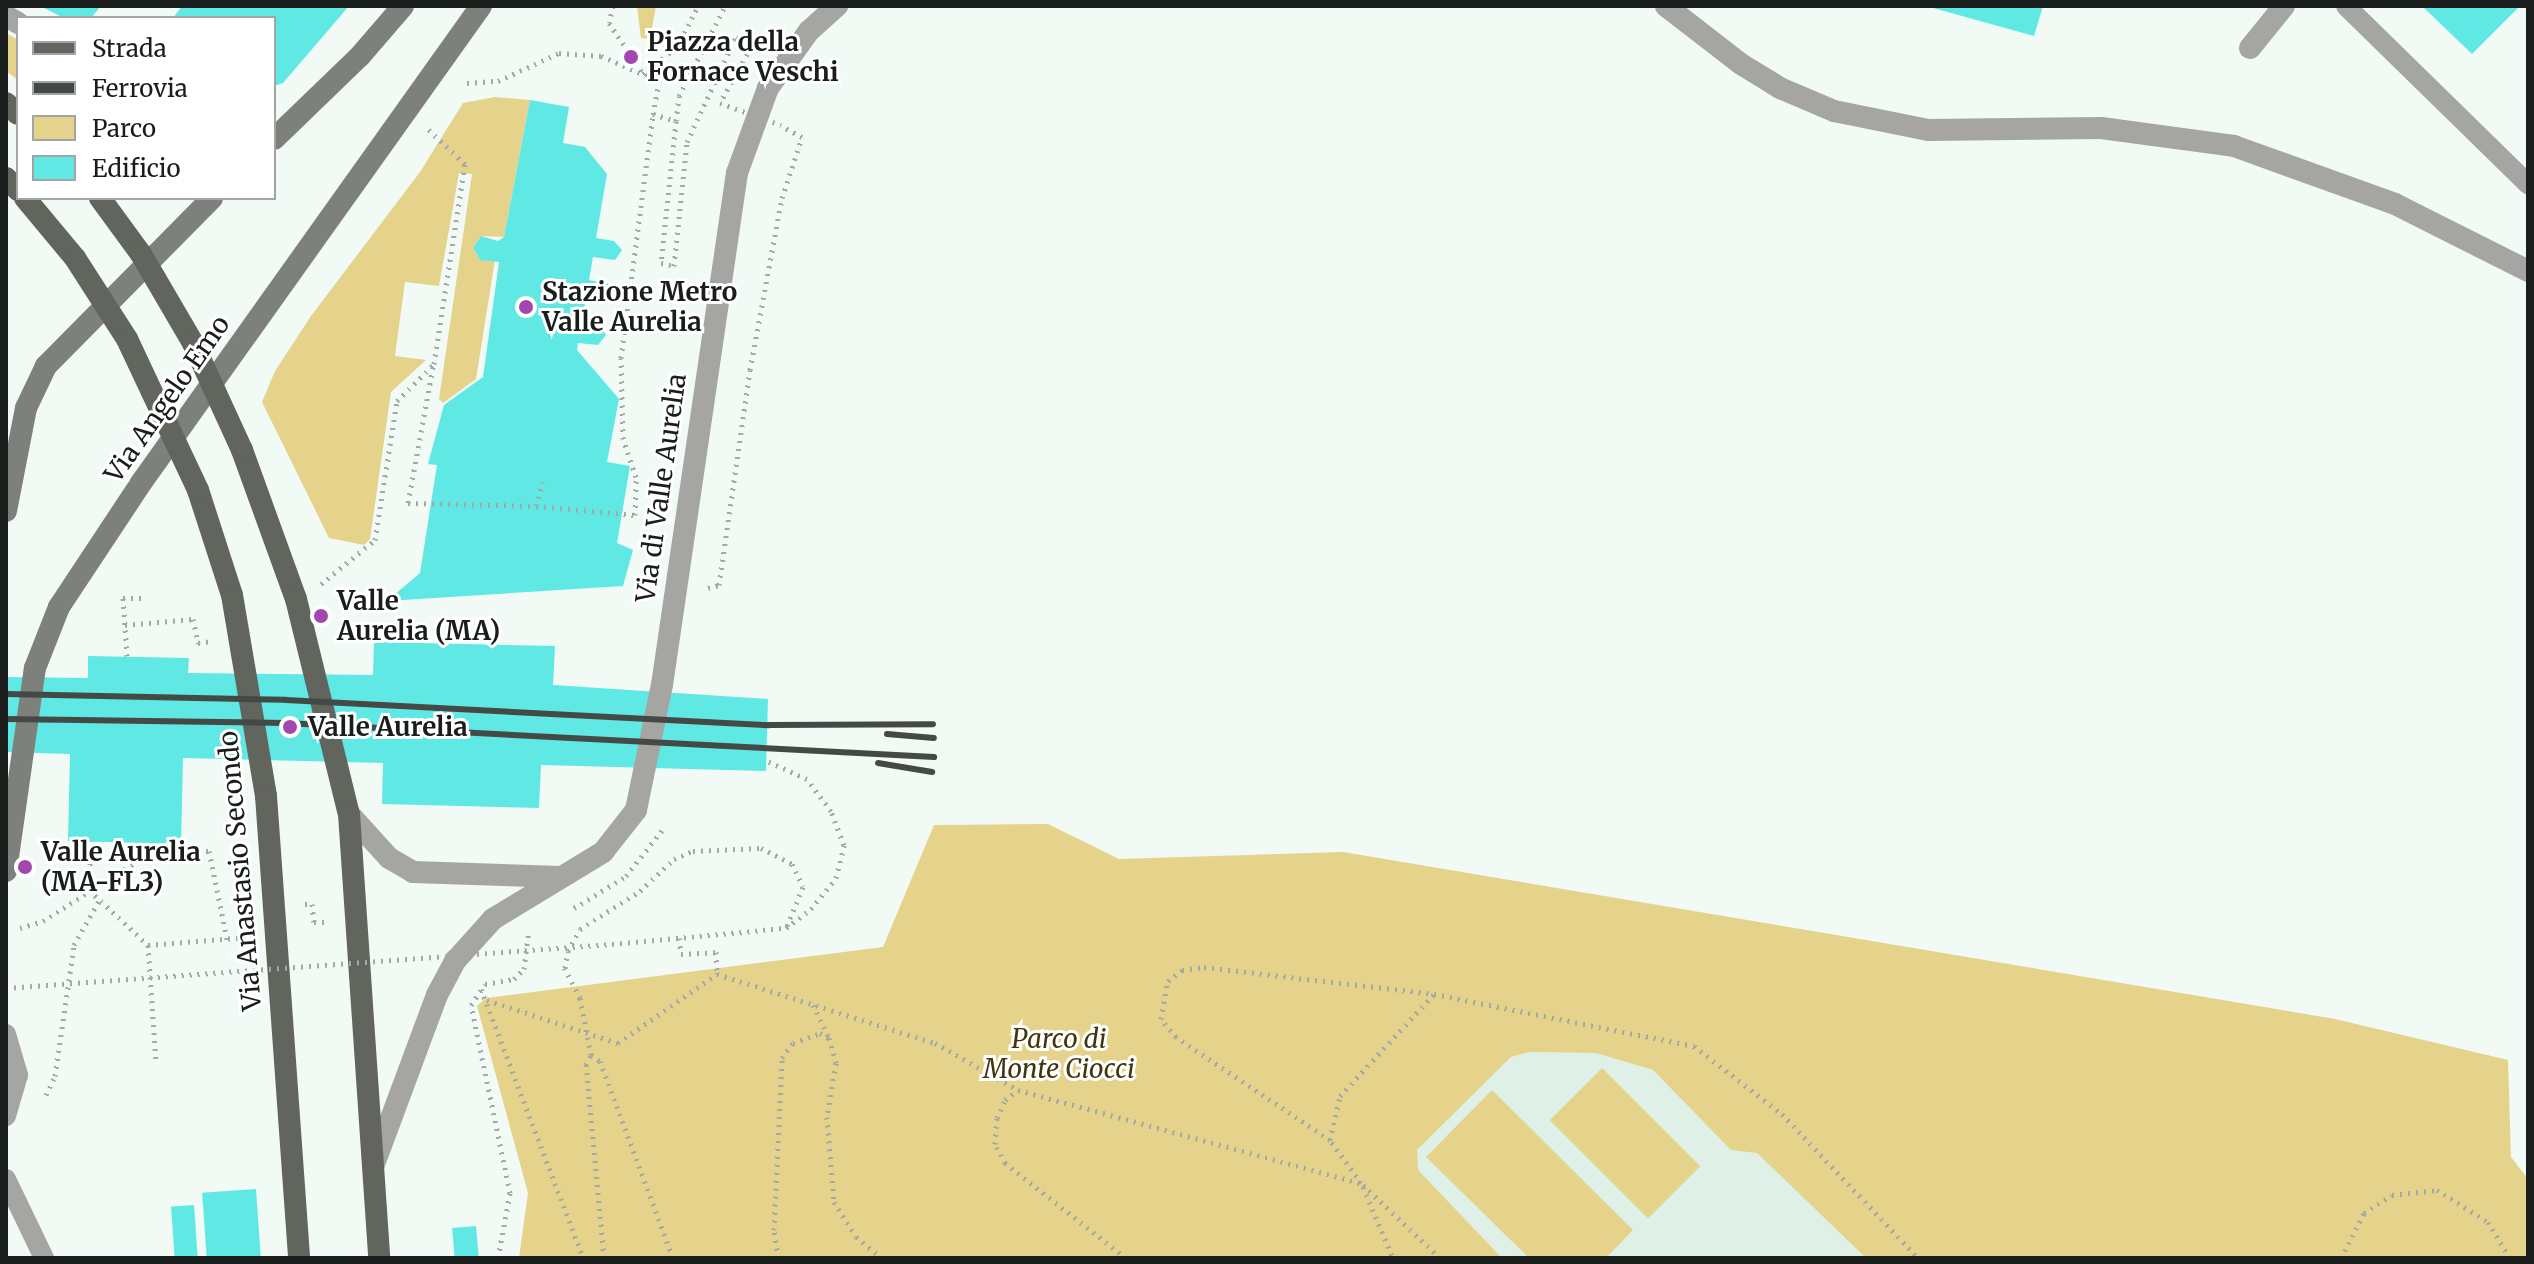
<!DOCTYPE html>
<html>
<head>
<meta charset="utf-8">
<style>
	body { margin:0 }
	#map { position:relative; width:2534px; height:1264px; overflow:hidden; background:#f1faf4; font-family:Merriweather,serif }
	div>[style] { position:absolute }
	.built>* { inset:0; background:#dff0e6 }
	.green>* { inset:0; background:#e5d38b; transform-origin:0 0 }
	.building>* { inset:0; background:#60e8e4; transform-origin:0 0 }
	.path>* { height:5px; margin-top:-2.5px; transform-origin:0; background:repeating-linear-gradient(90deg,#a3aaa5 0 2px,transparent 0 8px) }
	.service>* { height:20px; margin:-10px; padding:0 10px; transform-origin:10px; border-radius:10px; background:#a5a6a3 }
	.minor>* { height:22px; margin:-11px; padding:0 11px; transform-origin:11px; border-radius:11px; background:#a5a6a3 }
	.secondary>* { height:22px; margin:-11px; padding:0 11px; transform-origin:11px; border-radius:11px; background:#7d807b }
	.primary>* { height:22px; margin:-11px; padding:0 11px; transform-origin:11px; border-radius:11px; background:#62645e }
	.rail>* { height:6px; margin:-3px; padding:0 3px; transform-origin:3px; border-radius:3px; background:#444946 }
	.path-bridge>* { height:5px; margin-top:-2.5px; transform-origin:0; background:repeating-linear-gradient(90deg,#a3aaa5 0 2px,transparent 0 8px) }
	.primary-bridge>* { height:22px; margin:-11px; padding:0 11px; transform-origin:11px; border-radius:11px; background:#62645e }
	.dots>* { width:22px; height:22px; translate:-50% -50%; box-sizing:border-box; border:4px solid #fff; border-radius:50% }
	span { translate:-50% -50%; white-space:nowrap; text-align:center; line-height:1.15; -webkit-text-stroke:6px #fff; paint-order:stroke }
	.poi-label { font-size:26px; color:#191d1b; font-weight:700 }
	.left { translate:0 -50%; text-align:left }
	.street-label { font-size:26px; color:#191d1b }
	.park-label { font-size:26px; color:#40360d; font-style:italic }
	.frame { position:absolute; inset:0; border:8px solid #191d1b; pointer-events:none }
	.legend { position:absolute; left:16px; top:16px; width:260px; height:184px; box-sizing:border-box; background:#fff; border:2px solid #a3a5a4; margin:0; padding:10px 14px; list-style:none; font-size:24px; color:#191d1b }
	.legend li { display:flex; align-items:center; gap:16px; height:40px }
	.legend b { width:40px; border:2px solid #a3a5a4 }
</style>
</head>
<body>
<div id="map">
	<div class="built">
		<i style="clip-path:polygon(1530px 1052px,1596px 1053px,1653px 1070px,1731px 1149px,1757px 1153px,1866px 1258px,1502px 1258px,1417px 1170px,1417px 1150px,1511px 1057px)"></i>
	</div>
	<div class="green">
		<i style="clip-path:polygon(637px 6px,656px 6px,650px 39px,641px 38px)"></i>
		<i style="clip-path:polygon(6px 33px,18px 40px,18px 80px,6px 71px)"></i>
		<i style="clip-path:polygon(495px 97px,530px 100px,504px 237px,481px 236px,473px 247px,480px 260px,495px 260px,476px 379px,443px 403px,439px 399px,472px 174px,459px 173px,439px 286px,405px 282px,395px 356px,426px 360px,391px 392px,370px 539px,364px 545px,329px 538px,262px 402px,275px 371px,311px 316px,420px 172px,463px 103px)"></i>
		<i style="clip-path:polygon(1048px 824px,1119px 859px,1343px 852px,2335px 1019px,2508px 1060px,2511px 1157px,2528px 1179px,2528px 1258px,1866px 1258px,1757px 1153px,1731px 1150px,1653px 1070px,1596px 1053px,1530px 1052px,1511px 1057px,1417px 1150px,1418px 1170px,1502px 1258px,519px 1258px,528px 1193px,477px 1006px,486px 998px,883px 947px,934px 825px)"></i>
		<i style="left:1602px;top:1068px;width:139px;height:74px;rotate:45deg"></i>
		<i style="clip-path:polygon(1492px 1090px,1633px 1230px,1606px 1258px,1529px 1258px,1426px 1157px)"></i>
	</div>
	<div class="building">
		<i style="clip-path:polygon(40px 6px,101px 6px,91px 18px,64px 18px)"></i>
		<i style="clip-path:polygon(182px 6px,349px 6px,283px 83px,274px 86px,274px 18px,173px 18px)"></i>
		<i style="clip-path:polygon(1926px 6px,2043px 6px,2034px 36px)"></i>
		<i style="clip-path:polygon(2422px 6px,2520px 6px,2472px 54px)"></i>
		<i style="clip-path:polygon(530px 100px,569px 107px,563px 143px,585px 147px,607px 174px,596px 238px,614px 241px,622px 250px,615px 260px,593px 257px,589px 280px,609px 284px,613px 295px,607px 302px,586px 299px,581px 323px,601px 327px,606px 335px,598px 345px,578px 343px,577px 350px,619px 399px,607px 462px,630px 466px,617px 543px,633px 550px,623px 586px,387px 601px,420px 573px,437px 465px,428px 464px,444px 405px,483px 377px,499px 262px,480px 260px,473px 247px,481px 236px,498px 241px,504px 237px)"></i>
		<i style="clip-path:polygon(374px 642px,555px 646px,553px 685px,768px 699px,766px 771px,541px 765px,539px 808px,382px 804px,383px 763px,183px 758px,181px 844px,68px 841px,70px 754px,6px 752px,6px 677px,88px 678px,88px 656px,189px 658px,188px 673px,373px 675px)"></i>
		<i style="left:256px;top:1189px;width:69px;height:54px;rotate:86deg"></i>
		<i style="left:194px;top:1205px;width:53px;height:23px;rotate:86deg"></i>
		<i style="left:476px;top:1226px;width:32px;height:24px;rotate:85deg"></i>
	</div>
	<div class="path">
		<i style="left:613px;top:6px;width:17px;rotate:103deg"></i>
		<i style="left:609px;top:23px;width:61px;rotate:56.3deg"></i>
		<i style="left:643px;top:74px;width:43px;rotate:-38.5deg"></i>
		<i style="left:677px;top:47px;width:46px;rotate:-62.9deg"></i>
		<i style="left:467px;top:83px;width:31px;rotate:-4deg"></i>
		<i style="left:498px;top:81px;width:67px;rotate:-24.7deg"></i>
		<i style="left:559px;top:53px;width:42px;rotate:4.1deg"></i>
		<i style="left:601px;top:56px;width:63px;rotate:23.3deg"></i>
		<i style="left:659px;top:81px;width:34px;rotate:100deg"></i>
		<i style="left:653px;top:114px;width:24px;rotate:17deg"></i>
		<i style="left:676px;top:121px;width:143px;rotate:96deg"></i>
		<i style="left:661px;top:263px;width:13px;rotate:13deg"></i>
		<i style="left:674px;top:266px;width:125px;rotate:-84deg"></i>
		<i style="left:687px;top:142px;width:116px;rotate:-65deg"></i>
		<i style="left:736px;top:37px;width:18px;rotate:34deg"></i>
		<i style="left:751px;top:47px;width:64px;rotate:119deg"></i>
		<i style="left:676px;top:121px;width:25px;rotate:-83deg"></i>
		<i style="left:679px;top:96px;width:101px;rotate:-62.9deg"></i>
		<i style="left:433px;top:367px;width:138px;rotate:100.4deg"></i>
		<i style="left:408px;top:503px;width:128px;rotate:1.3deg"></i>
		<i style="left:536px;top:506px;width:25px;rotate:-74deg"></i>
		<i style="left:536px;top:506px;width:99px;rotate:5.2deg"></i>
		<i style="left:635px;top:515px;width:38px;rotate:-88deg"></i>
		<i style="left:636px;top:477px;width:40px;rotate:-108.9deg"></i>
		<i style="left:623px;top:439px;width:81px;rotate:-91.4deg"></i>
		<i style="left:621px;top:358px;width:246px;rotate:-82.5deg"></i>
		<i style="left:321px;top:584px;width:70px;rotate:-39.2deg"></i>
		<i style="left:375px;top:540px;width:141px;rotate:-81deg"></i>
		<i style="left:397px;top:401px;width:52px;rotate:-45deg"></i>
		<i style="left:434px;top:364px;width:202px;rotate:-81.2deg"></i>
		<i style="left:465px;top:164px;width:50px;rotate:-136.6deg"></i>
		<i style="left:708px;top:588px;width:11px;rotate:-15deg"></i>
		<i style="left:719px;top:585px;width:217px;rotate:-81.8deg"></i>
		<i style="left:750px;top:370px;width:175px;rotate:-79.5deg"></i>
		<i style="left:782px;top:198px;width:64px;rotate:-71.8deg"></i>
		<i style="left:802px;top:137px;width:19px;rotate:-152deg"></i>
		<i style="left:125px;top:625px;width:68px;rotate:-5deg"></i>
		<i style="left:193px;top:619px;width:25px;rotate:78deg"></i>
		<i style="left:198px;top:643px;width:13px;rotate:-9deg"></i>
		<i style="left:127px;top:656px;width:58px;rotate:-93.9deg"></i>
		<i style="left:123px;top:598px;width:24px"></i>
		<i style="left:89px;top:889px;width:48px;rotate:-87.6deg"></i>
		<i style="left:89px;top:890px;width:81px;rotate:43deg"></i>
		<i style="left:148px;top:945px;width:116px;rotate:86.1deg"></i>
		<i style="left:305px;top:904px;width:7px"></i>
		<i style="left:312px;top:904px;width:18px;rotate:84deg"></i>
		<i style="left:314px;top:922px;width:12px"></i>
		<i style="left:574px;top:908px;width:61px;rotate:-31.6deg"></i>
		<i style="left:626px;top:876px;width:60px;rotate:-51.8deg"></i>
		<i style="left:20px;top:928px;width:24px;rotate:-17deg"></i>
		<i style="left:43px;top:921px;width:127px;rotate:-32.4deg"></i>
		<i style="left:150px;top:853px;width:59px;rotate:-1.9deg"></i>
		<i style="left:209px;top:851px;width:90px;rotate:78.4deg"></i>
		<i style="left:679px;top:938px;width:16px;rotate:83deg"></i>
		<i style="left:681px;top:954px;width:35px;rotate:-3deg"></i>
		<i style="left:716px;top:952px;width:22px;rotate:87deg"></i>
		<i style="left:612px;top:944px;width:175px;rotate:-5.3deg"></i>
		<i style="left:786px;top:928px;width:31px;rotate:-37deg"></i>
		<i style="left:811px;top:909px;width:40px;rotate:-51deg"></i>
		<i style="left:836px;top:878px;width:34px;rotate:-76deg"></i>
		<i style="left:844px;top:845px;width:36px;rotate:-111deg"></i>
		<i style="left:831px;top:811px;width:40px;rotate:-127deg"></i>
		<i style="left:807px;top:779px;width:44px;rotate:-155.8deg"></i>
		<i style="left:148px;top:945px;width:99px;rotate:-4.6deg"></i>
		<i style="left:481px;top:989px;width:288px;rotate:69.2deg"></i>
		<i style="left:487px;top:1000px;width:138px;rotate:18.2deg"></i>
		<i style="left:618px;top:1043px;width:121px;rotate:-34.9deg"></i>
		<i style="left:717px;top:974px;width:229px;rotate:17.6deg"></i>
		<i style="left:935px;top:1043px;width:95px;rotate:29.5deg"></i>
		<i style="left:813px;top:1005px;width:34px;rotate:64deg"></i>
		<i style="left:591px;top:1055px;width:58px;rotate:-100.9deg"></i>
		<i style="left:580px;top:998px;width:34px;rotate:-117deg"></i>
		<i style="left:565px;top:968px;width:17px;rotate:-80deg"></i>
		<i style="left:568px;top:951px;width:25px;rotate:-61deg"></i>
		<i style="left:580px;top:929px;width:71px;rotate:-32.3deg"></i>
		<i style="left:640px;top:891px;width:47px;rotate:-43.3deg"></i>
		<i style="left:674px;top:859px;width:21px;rotate:-23deg"></i>
		<i style="left:693px;top:851px;width:68px;rotate:-2.5deg"></i>
		<i style="left:761px;top:848px;width:35px;rotate:27deg"></i>
		<i style="left:792px;top:864px;width:25px;rotate:64deg"></i>
		<i style="left:803px;top:887px;width:44px;rotate:112.5deg"></i>
		<i style="left:46px;top:1095px;width:21px;rotate:-65deg"></i>
		<i style="left:55px;top:1076px;width:132px;rotate:-81.7deg"></i>
		<i style="left:74px;top:945px;width:53px;rotate:-60.5deg"></i>
		<i style="left:1330px;top:1140px;width:45px;rotate:-77.2deg"></i>
		<i style="left:1340px;top:1096px;width:139px;rotate:-47.3deg"></i>
		<i style="left:1363px;top:1187px;width:77px;rotate:67.1deg"></i>
		<i style="left:498px;top:1258px;width:66px;rotate:-79.5deg"></i>
		<i style="left:510px;top:1193px;width:192px;rotate:-101.7deg"></i>
		<i style="left:471px;top:1005px;width:25px;rotate:-56deg"></i>
		<i style="left:485px;top:984px;width:29px;rotate:-10deg"></i>
		<i style="left:514px;top:979px;width:14px;rotate:-45deg"></i>
		<i style="left:524px;top:969px;width:35px;rotate:-83deg"></i>
		<i style="left:604px;top:1258px;width:194px;rotate:-95.3deg"></i>
		<i style="left:586px;top:1065px;width:11px;rotate:-63deg"></i>
		<i style="left:591px;top:1055px;width:11px;rotate:34deg"></i>
		<i style="left:600px;top:1061px;width:210px;rotate:69.7deg"></i>
		<i style="left:778px;top:1258px;width:28px;rotate:-98deg"></i>
		<i style="left:774px;top:1230px;width:172px;rotate:-87.3deg"></i>
		<i style="left:782px;top:1058px;width:19px;rotate:-54deg"></i>
		<i style="left:793px;top:1043px;width:29px;rotate:-20deg"></i>
		<i style="left:820px;top:1033px;width:10px;rotate:29deg"></i>
		<i style="left:829px;top:1038px;width:26px;rotate:74deg"></i>
		<i style="left:836px;top:1063px;width:55px;rotate:99.5deg"></i>
		<i style="left:827px;top:1117px;width:85px;rotate:85.3deg"></i>
		<i style="left:834px;top:1202px;width:41px;rotate:57.8deg"></i>
		<i style="left:856px;top:1237px;width:33px;rotate:39deg"></i>
		<i style="left:1126px;top:1258px;width:154px;rotate:-141.9deg"></i>
		<i style="left:1005px;top:1163px;width:21px;rotate:-118deg"></i>
		<i style="left:995px;top:1144px;width:26px;rotate:-86deg"></i>
		<i style="left:997px;top:1118px;width:20px;rotate:-66deg"></i>
		<i style="left:1005px;top:1100px;width:16px;rotate:-38deg"></i>
		<i style="left:1018px;top:1090px;width:354px;rotate:15.2deg"></i>
		<i style="left:1440px;top:1258px;width:109px;rotate:-136.5deg"></i>
		<i style="left:1361px;top:1183px;width:53px;rotate:-125.8deg"></i>
		<i style="left:1330px;top:1140px;width:185px;rotate:-146.2deg"></i>
		<i style="left:1176px;top:1037px;width:23px;rotate:-130deg"></i>
		<i style="left:1161px;top:1019px;width:39px;rotate:-80deg"></i>
		<i style="left:1168px;top:981px;width:18px;rotate:-38deg"></i>
		<i style="left:1182px;top:970px;width:22px;rotate:-8deg"></i>
		<i style="left:1204px;top:967px;width:232px;rotate:6.7deg"></i>
		<i style="left:1434px;top:994px;width:265px;rotate:11.3deg"></i>
		<i style="left:1694px;top:1046px;width:111px;rotate:37.7deg"></i>
		<i style="left:1782px;top:1114px;width:198px;rotate:46.6deg"></i>
		<i style="left:2341px;top:1258px;width:51px;rotate:-62.9deg"></i>
		<i style="left:2364px;top:1213px;width:33px;rotate:-33deg"></i>
		<i style="left:2392px;top:1195px;width:45px;rotate:-6.3deg"></i>
		<i style="left:2437px;top:1190px;width:60px;rotate:32.1deg"></i>
		<i style="left:2488px;top:1222px;width:42px;rotate:58.6deg"></i>
	</div>
	<div class="service">
		<i style="left:2346px;top:6px;width:255px;rotate:44.4deg"></i>
		<i style="left:6px;top:1034px;width:43px;rotate:73.7deg"></i>
		<i style="left:18px;top:1075px;width:43px;rotate:106.3deg"></i>
		<i style="left:6px;top:1179px;width:88px;rotate:64.3deg"></i>
	</div>
	<div class="minor">
		<i style="left:1666px;top:6px;width:95px;rotate:37.7deg"></i>
		<i style="left:1741px;top:64px;width:46px;rotate:31.6deg"></i>
		<i style="left:1780px;top:88px;width:59px;rotate:23.1deg"></i>
		<i style="left:1834px;top:111px;width:96px;rotate:11.4deg"></i>
		<i style="left:1928px;top:130px;width:173px;rotate:-0.7deg"></i>
		<i style="left:2101px;top:128px;width:134px;rotate:7.7deg"></i>
		<i style="left:2234px;top:146px;width:171px;rotate:19.8deg"></i>
		<i style="left:2395px;top:204px;width:149px;rotate:26.7deg"></i>
		<i style="left:6px;top:16px;width:14px;rotate:30deg"></i>
		<i style="left:2250px;top:48px;width:54px;rotate:-51deg"></i>
		<i style="left:349px;top:814px;width:59px;rotate:47.7deg"></i>
		<i style="left:389px;top:858px;width:28px;rotate:30deg"></i>
		<i style="left:413px;top:872px;width:147px;rotate:1.9deg"></i>
		<i style="left:373px;top:1167px;width:184px;rotate:-69.6deg"></i>
		<i style="left:437px;top:995px;width:40px;rotate:-62deg"></i>
		<i style="left:456px;top:960px;width:55px;rotate:-47.9deg"></i>
		<i style="left:493px;top:919px;width:129px;rotate:-31.3deg"></i>
		<i style="left:603px;top:852px;width:53px;rotate:-51.8deg"></i>
		<i style="left:636px;top:810px;width:128px;rotate:-78.3deg"></i>
		<i style="left:662px;top:685px;width:517px;rotate:-81.67deg"></i>
		<i style="left:737px;top:173px;width:90px;rotate:-70deg"></i>
		<i style="left:768px;top:88px;width:70px;rotate:-54.3deg"></i>
		<i style="left:809px;top:31px;width:38px;rotate:-42deg"></i>
	</div>
	<div class="secondary">
		<i style="left:274px;top:139px;width:120px;rotate:-44deg"></i>
		<i style="left:360px;top:56px;width:66px;rotate:-49.3deg"></i>
		<i style="left:6px;top:511px;width:105px;rotate:-79deg"></i>
		<i style="left:26px;top:408px;width:47px;rotate:-64.5deg"></i>
		<i style="left:46px;top:366px;width:236px;rotate:-45.3deg"></i>
		<i style="left:6px;top:871px;width:205px;rotate:-81.9deg"></i>
		<i style="left:35px;top:668px;width:66px;rotate:-68.5deg"></i>
		<i style="left:59px;top:607px;width:149px;rotate:-56.5deg"></i>
		<i style="left:141px;top:483px;width:586px;rotate:-54.52deg"></i>
	</div>
	<div class="primary">
		<i style="left:6px;top:103px;width:16px;rotate:43deg"></i>
		<i style="left:6px;top:178px;width:17px;rotate:45deg"></i>
		<i style="left:242px;top:450px;width:158px;rotate:70.1deg"></i>
		<i style="left:296px;top:599px;width:221px;rotate:76.2deg"></i>
		<i style="left:349px;top:814px;width:445px;rotate:86.1deg"></i>
		<i style="left:198px;top:490px;width:110px;rotate:72.1deg"></i>
		<i style="left:232px;top:595px;width:204px;rotate:80.4deg"></i>
		<i style="left:266px;top:796px;width:463px;rotate:85.9deg"></i>
	</div>
	<div class="rail">
		<i style="left:6px;top:694px;width:280px;rotate:1.2deg"></i>
		<i style="left:286px;top:700px;width:483px;rotate:3deg"></i>
		<i style="left:768px;top:725px;width:165px;rotate:-0.3deg"></i>
		<i style="left:6px;top:719px;width:279px;rotate:0.8deg"></i>
		<i style="left:285px;top:723px;width:650px;rotate:3deg"></i>
		<i style="left:887px;top:734px;width:47px;rotate:4.9deg"></i>
		<i style="left:878px;top:763px;width:55px;rotate:9.5deg"></i>
	</div>
	<div class="path-bridge">
		<i style="left:720px;top:103px;width:65px;rotate:19.8deg"></i>
		<i style="left:6px;top:988px;width:608px;rotate:-4.15deg"></i>
	</div>
	<div class="primary-bridge">
		<i style="left:25px;top:198px;width:78px;rotate:50.2deg"></i>
		<i style="left:75px;top:258px;width:96px;rotate:57.3deg"></i>
		<i style="left:127px;top:339px;width:167px;rotate:64.8deg"></i>
		<i style="left:100px;top:198px;width:69px;rotate:53.8deg"></i>
		<i style="left:141px;top:254px;width:103px;rotate:59.7deg"></i>
		<i style="left:193px;top:343px;width:118px;rotate:65.4deg"></i>
	</div>
	<div class="dots">
		<i style="left:631px;top:57px;background:#a346af"></i>
		<i style="left:526px;top:307px;background:#a346af"></i>
		<i style="left:321px;top:616px;background:#a346af"></i>
		<i style="left:290px;top:727px;background:#a346af"></i>
		<i style="left:25px;top:867px;background:#a346af"></i>
	</div>
	<div class="poi-label">
		<span class="left" style="left:647px;top:57px">Piazza della<br>Fornace Veschi</span>
		<span class="left" style="left:542px;top:307px">Stazione Metro<br>Valle Aurelia</span>
		<span class="left" style="left:337px;top:616px">Valle<br>Aurelia (MA)</span>
		<span class="left" style="left:308px;top:727px">Valle Aurelia</span>
		<span class="left" style="left:41px;top:867px">Valle Aurelia<br>(MA-FL3)</span>
	</div>
	<div class="street-label">
		<span style="left:167px;top:399px;rotate:-55deg">Via Angelo Emo</span>
		<span style="left:661px;top:488px;rotate:-82deg">Via di Valle Aurelia</span>
		<span style="left:240px;top:871px;rotate:-95deg">Via Anastasio Secondo</span>
	</div>
	<div class="park-label">
		<span style="left:1059px;top:1054px">Parco di<br>Monte Ciocci</span>
	</div>
	<div class="frame"></div>
	<ul class="legend">
	<li><b style="height:10px;background:#62645e"></b>Strada</li>
	<li><b style="height:10px;background:#444946"></b>Ferrovia</li>
	<li><b style="height:22px;background:#e5d38b"></b>Parco</li>
	<li><b style="height:22px;background:#60e8e4"></b>Edificio</li>
	</ul>
</div>
</body>
</html>
